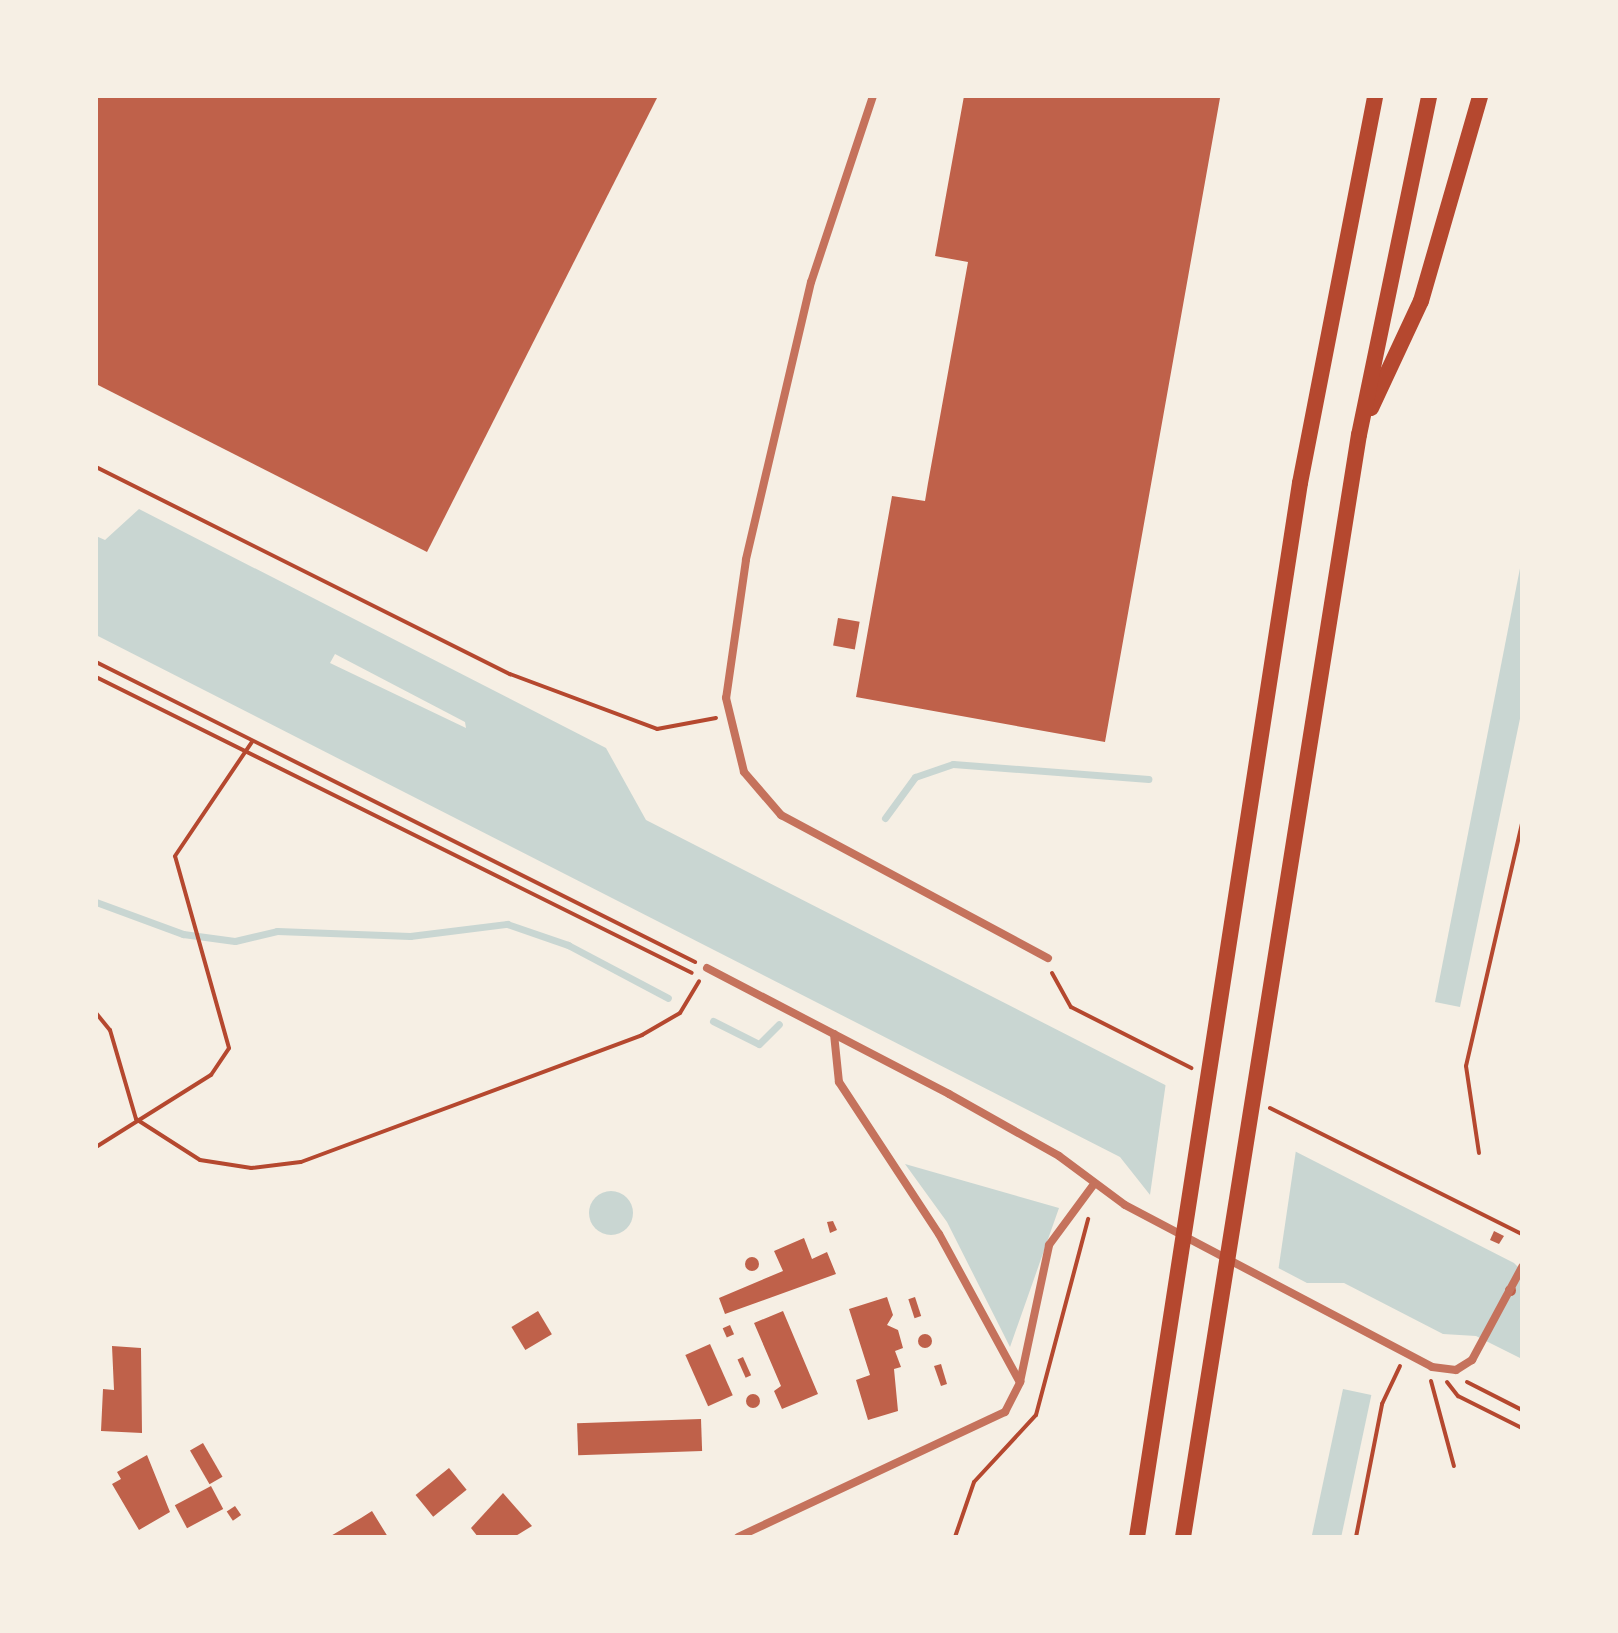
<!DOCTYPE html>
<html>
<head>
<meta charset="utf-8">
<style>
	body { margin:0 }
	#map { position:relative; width:1618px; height:1633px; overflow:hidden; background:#f6efe4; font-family:Quicksand,sans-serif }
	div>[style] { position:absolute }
	.water>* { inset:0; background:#c9d6d2; transform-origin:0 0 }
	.round { border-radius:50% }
	.pier>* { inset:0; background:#f6efe4 }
	.stream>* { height:7px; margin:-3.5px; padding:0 3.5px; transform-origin:3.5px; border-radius:3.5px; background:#c9d6d2 }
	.building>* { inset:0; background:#bf614a; transform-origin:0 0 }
	.path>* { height:4px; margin:-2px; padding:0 2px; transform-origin:2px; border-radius:2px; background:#b5482f }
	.minor>* { height:8px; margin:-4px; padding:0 4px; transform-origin:4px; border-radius:4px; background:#c5725c }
	.motorway>* { height:16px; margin:-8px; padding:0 8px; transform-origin:8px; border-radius:8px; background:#b5482f }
	span { translate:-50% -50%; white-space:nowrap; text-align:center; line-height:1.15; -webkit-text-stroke:8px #f6efe4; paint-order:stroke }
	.frame { position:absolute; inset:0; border:98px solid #f6efe4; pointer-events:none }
</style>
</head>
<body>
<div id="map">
	<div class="water">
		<i style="clip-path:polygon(evenodd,139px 509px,606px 748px,646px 820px,1514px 1263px,1522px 1271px,1522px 1359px,1476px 1336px,1443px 1334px,1344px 1283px,1307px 1283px,1158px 1205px,1120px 1157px,96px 635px,96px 536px,105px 540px,139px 509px,335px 654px,465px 722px,466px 728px,330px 663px,335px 654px)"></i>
		<i style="clip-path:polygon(1522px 558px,1522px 709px,1460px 1007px,1435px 1002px)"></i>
		<i style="clip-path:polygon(905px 1164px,1059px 1208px,1010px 1347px,947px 1222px)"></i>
		<i class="round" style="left:589px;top:1191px;width:44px;height:44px"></i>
		<i style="left:1343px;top:1389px;width:29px;height:151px;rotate:12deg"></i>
	</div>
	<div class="pier">
		<i style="clip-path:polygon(1166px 1082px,1296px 1150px,1278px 1272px,1149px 1202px)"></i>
	</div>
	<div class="stream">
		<i style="left:885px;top:818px;width:51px;rotate:-53.8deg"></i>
		<i style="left:915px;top:777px;width:40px;rotate:-18.9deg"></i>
		<i style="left:953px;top:764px;width:196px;rotate:4.4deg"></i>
		<i style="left:96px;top:902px;width:93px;rotate:20.2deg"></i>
		<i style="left:183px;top:934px;width:52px;rotate:7.7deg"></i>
		<i style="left:235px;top:941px;width:43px;rotate:-13.4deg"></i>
		<i style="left:277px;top:931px;width:133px;rotate:2.2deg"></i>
		<i style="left:410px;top:936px;width:98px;rotate:-7.1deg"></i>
		<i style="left:507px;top:924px;width:65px;rotate:19deg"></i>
		<i style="left:568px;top:945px;width:113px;rotate:27.9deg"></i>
		<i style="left:713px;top:1021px;width:51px;rotate:26.6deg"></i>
		<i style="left:759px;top:1044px;width:28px;rotate:-45deg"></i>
	</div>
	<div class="building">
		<i style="clip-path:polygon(96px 96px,658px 96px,427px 552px,96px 384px)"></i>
		<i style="clip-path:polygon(964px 96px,1220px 98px,1105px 742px,856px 697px,892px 496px,925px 501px,928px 483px,968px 262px,935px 256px)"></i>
		<i style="left:838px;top:618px;width:22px;height:28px;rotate:10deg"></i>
		<i style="clip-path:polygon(833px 1221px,837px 1230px,830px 1233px,827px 1222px)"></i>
		<i style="clip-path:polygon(1494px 1231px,1504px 1236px,1499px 1244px,1490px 1240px)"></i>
		<i style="clip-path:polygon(804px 1238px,812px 1259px,827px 1252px,836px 1274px,725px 1314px,719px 1298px,783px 1271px,774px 1251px)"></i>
		<i class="round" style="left:745px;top:1257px;width:14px;height:14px"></i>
		<i class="round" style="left:1504.5px;top:1284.5px;width:11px;height:11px"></i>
		<i style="clip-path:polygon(887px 1297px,893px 1315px,887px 1325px,898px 1330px,903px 1348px,895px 1351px,901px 1367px,894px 1369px,898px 1411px,868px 1420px,856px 1380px,870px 1375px,849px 1309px)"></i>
		<i style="left:915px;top:1297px;width:20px;height:7px;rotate:72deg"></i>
		<i style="left:538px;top:1311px;width:27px;height:31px;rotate:59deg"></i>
		<i style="clip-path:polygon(783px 1311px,818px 1394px,782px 1409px,774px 1391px,781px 1386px,754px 1323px)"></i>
		<i style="left:730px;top:1325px;width:10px;height:8px;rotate:66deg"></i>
		<i class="round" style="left:918px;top:1334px;width:14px;height:14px"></i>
		<i style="left:710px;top:1344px;width:56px;height:27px;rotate:66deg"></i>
		<i style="clip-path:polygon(112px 1346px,141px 1348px,142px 1433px,101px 1431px,103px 1389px,114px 1390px)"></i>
		<i style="left:743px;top:1357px;width:20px;height:6px;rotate:66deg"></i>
		<i style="clip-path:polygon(941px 1364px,947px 1384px,941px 1386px,934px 1366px)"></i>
		<i class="round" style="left:746px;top:1394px;width:14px;height:14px"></i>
		<i style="left:701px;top:1419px;width:32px;height:124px;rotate:88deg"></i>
		<i style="left:203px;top:1443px;width:39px;height:15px;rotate:60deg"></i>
		<i style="clip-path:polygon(147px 1455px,170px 1512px,139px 1530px,112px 1484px,121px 1479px,117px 1472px)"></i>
		<i style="left:449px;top:1468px;width:28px;height:43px;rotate:51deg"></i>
		<i style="left:211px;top:1486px;width:26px;height:41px;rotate:62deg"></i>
		<i style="clip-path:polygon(503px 1493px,532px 1526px,514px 1537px,478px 1537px,471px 1528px)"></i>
		<i style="left:235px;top:1506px;width:11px;height:10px;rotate:56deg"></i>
		<i style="clip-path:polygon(372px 1511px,388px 1537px,329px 1537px,361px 1518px)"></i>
	</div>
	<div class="path">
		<i style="left:96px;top:467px;width:463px;rotate:26.6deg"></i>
		<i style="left:510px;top:674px;width:157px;rotate:20.5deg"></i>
		<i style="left:657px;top:729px;width:60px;rotate:-10.6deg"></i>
		<i style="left:96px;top:662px;width:670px;rotate:26.6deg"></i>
		<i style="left:96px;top:677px;width:665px;rotate:26.41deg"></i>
		<i style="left:1052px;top:973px;width:39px;rotate:61deg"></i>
		<i style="left:1071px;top:1007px;width:135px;rotate:26.9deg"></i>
		<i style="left:96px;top:1013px;width:22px;rotate:51deg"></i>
		<i style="left:110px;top:1030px;width:93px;rotate:73.7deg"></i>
		<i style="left:136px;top:1119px;width:76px;rotate:32.6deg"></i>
		<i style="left:200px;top:1160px;width:52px;rotate:8.9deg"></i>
		<i style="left:251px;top:1168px;width:50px;rotate:-6.8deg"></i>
		<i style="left:301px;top:1162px;width:364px;rotate:-20.4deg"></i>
		<i style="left:642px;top:1035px;width:44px;rotate:-30.1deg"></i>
		<i style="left:680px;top:1013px;width:37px;rotate:-59deg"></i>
		<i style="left:1270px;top:1108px;width:282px;rotate:26.6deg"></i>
		<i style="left:96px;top:1147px;width:136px;rotate:-32.1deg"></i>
		<i style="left:211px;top:1075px;width:32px;rotate:-56deg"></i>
		<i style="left:229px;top:1048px;width:199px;rotate:-105.7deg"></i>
		<i style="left:175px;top:856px;width:138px;rotate:-56deg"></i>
		<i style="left:1479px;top:1153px;width:88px;rotate:-98.5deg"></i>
		<i style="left:1466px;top:1066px;width:249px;rotate:-77deg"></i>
		<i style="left:1431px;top:1381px;width:88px;rotate:74.9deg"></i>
		<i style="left:1447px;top:1382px;width:18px;rotate:52deg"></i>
		<i style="left:1458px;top:1396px;width:72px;rotate:26.6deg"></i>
		<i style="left:1467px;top:1382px;width:62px;rotate:27deg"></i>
		<i style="left:955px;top:1537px;width:58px;rotate:-70.9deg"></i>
		<i style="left:974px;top:1482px;width:91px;rotate:-47.2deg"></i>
		<i style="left:1036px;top:1415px;width:203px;rotate:-75.1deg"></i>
		<i style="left:1356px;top:1537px;width:136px;rotate:-78.9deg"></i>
		<i style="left:1382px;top:1404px;width:42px;rotate:-64.7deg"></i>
	</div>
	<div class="minor">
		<i style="left:873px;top:96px;width:196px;rotate:108.4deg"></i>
		<i style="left:811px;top:282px;width:285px;rotate:103.2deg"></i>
		<i style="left:746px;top:560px;width:139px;rotate:98.2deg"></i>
		<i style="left:726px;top:698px;width:76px;rotate:76.3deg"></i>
		<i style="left:744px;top:772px;width:57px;rotate:49.3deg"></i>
		<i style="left:781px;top:815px;width:303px;rotate:28.2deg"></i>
		<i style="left:707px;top:968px;width:273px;rotate:27.5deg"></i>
		<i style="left:949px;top:1094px;width:126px;rotate:29.4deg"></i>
		<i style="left:1059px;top:1156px;width:82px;rotate:36.6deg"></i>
		<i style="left:1125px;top:1205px;width:347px;rotate:27.8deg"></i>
		<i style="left:1432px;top:1367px;width:24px;rotate:7deg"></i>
		<i style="left:1456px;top:1370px;width:19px;rotate:-32deg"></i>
		<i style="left:1472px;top:1360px;width:106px;rotate:-61.7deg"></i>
		<i style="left:834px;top:1034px;width:48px;rotate:84.1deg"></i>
		<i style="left:839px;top:1082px;width:182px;rotate:56.7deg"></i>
		<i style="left:939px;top:1234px;width:167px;rotate:61.4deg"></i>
		<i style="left:738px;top:1537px;width:295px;rotate:-25.1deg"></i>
		<i style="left:1005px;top:1412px;width:34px;rotate:-63deg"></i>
		<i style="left:1020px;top:1382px;width:140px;rotate:-78deg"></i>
		<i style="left:1049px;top:1245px;width:76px;rotate:-53.6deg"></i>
	</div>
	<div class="motorway">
		<i style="left:1371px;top:408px;width:118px;rotate:-65deg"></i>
		<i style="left:1421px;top:301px;width:213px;rotate:-73.9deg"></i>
		<i style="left:1137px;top:1537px;width:1067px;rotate:-81.21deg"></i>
		<i style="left:1300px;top:483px;width:394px;rotate:-79deg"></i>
		<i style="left:1183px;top:1537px;width:1116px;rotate:-80.93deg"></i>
		<i style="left:1359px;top:435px;width:346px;rotate:-78.3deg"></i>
	</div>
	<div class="frame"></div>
</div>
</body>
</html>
